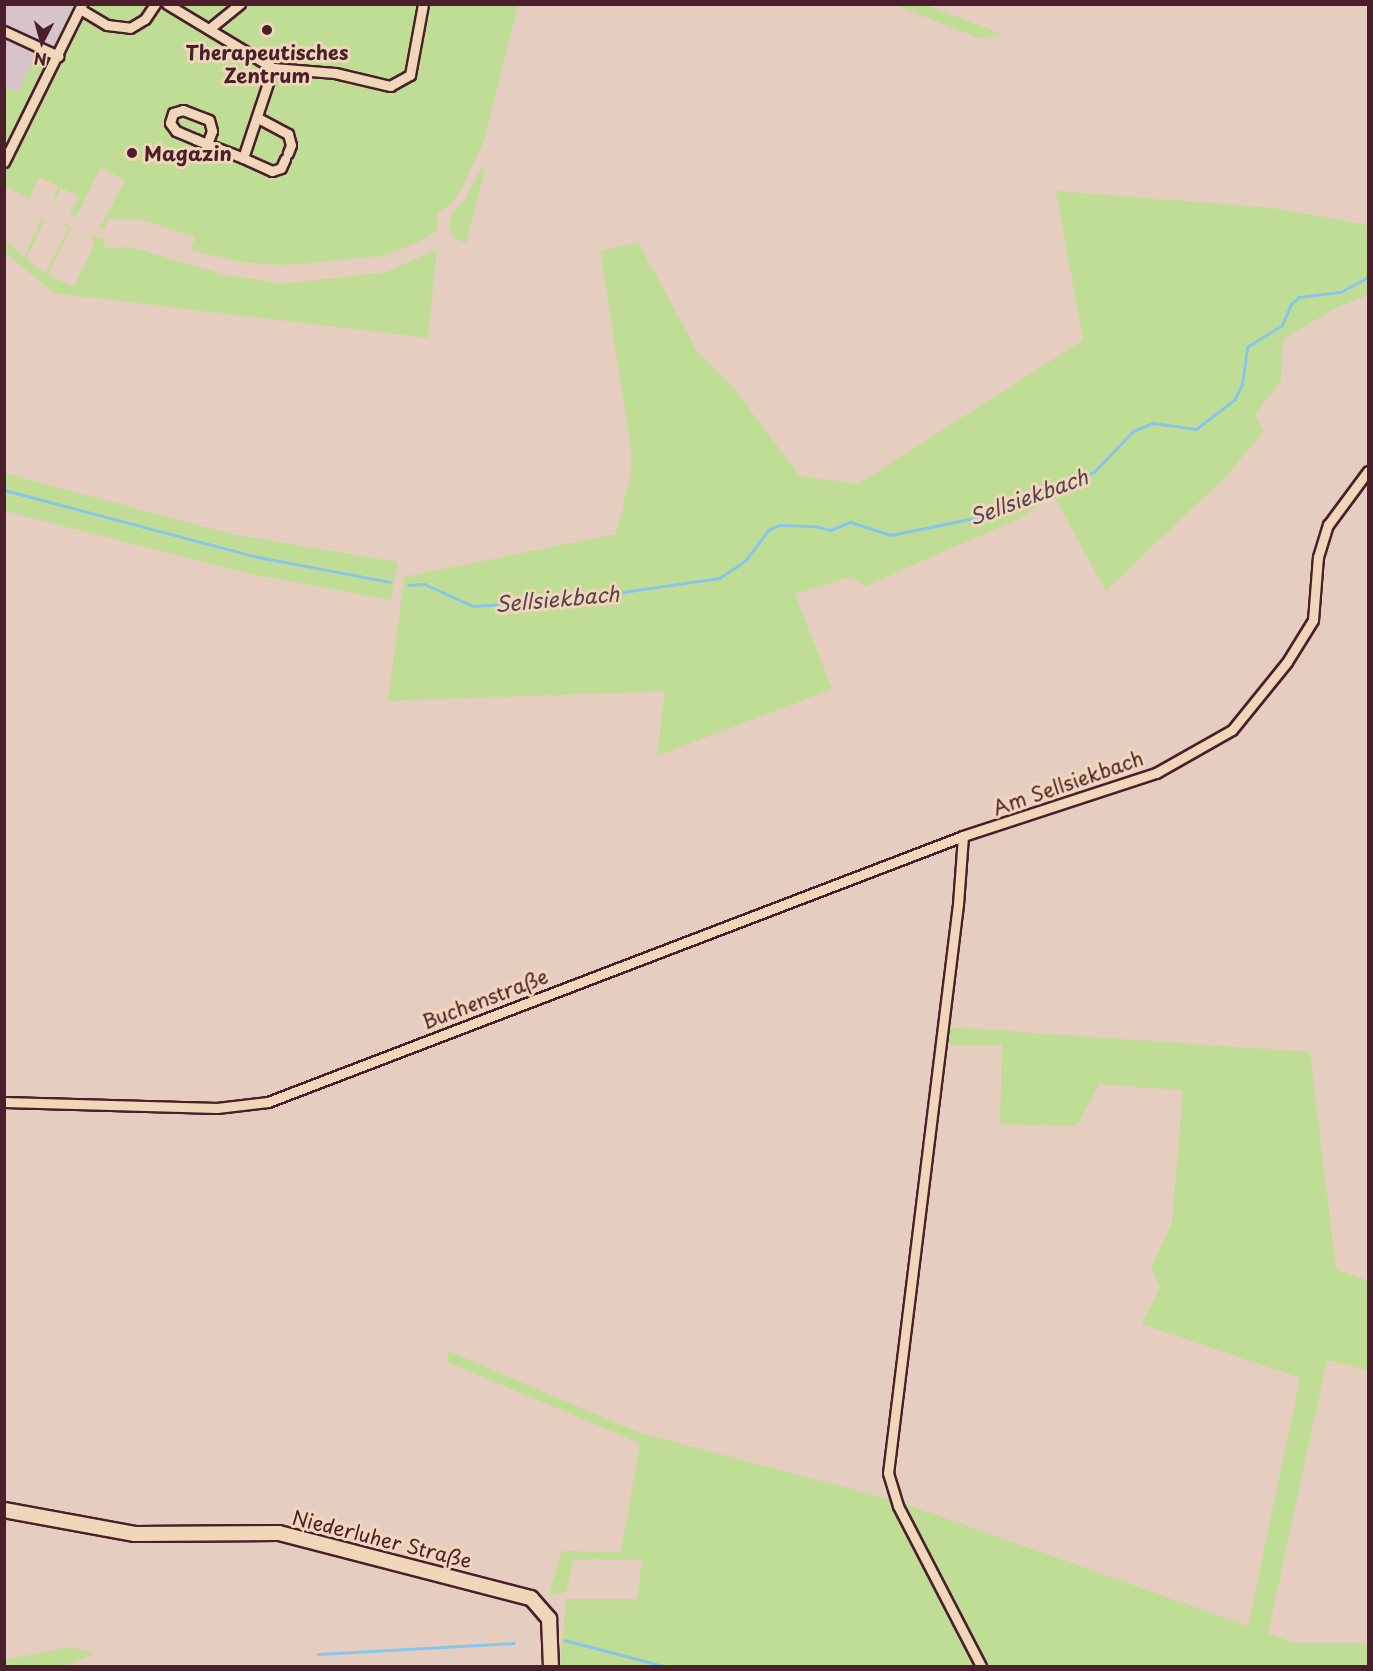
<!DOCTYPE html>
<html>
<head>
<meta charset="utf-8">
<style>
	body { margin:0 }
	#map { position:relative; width:1373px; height:1671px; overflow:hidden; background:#e5cec0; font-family:"Playpen Sans",sans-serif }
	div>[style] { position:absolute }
	.built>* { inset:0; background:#d6c4c8 }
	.green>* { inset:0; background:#bfdd94 }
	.stream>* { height:3px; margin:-1.5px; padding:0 1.5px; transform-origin:1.5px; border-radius:1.5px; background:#88c6e9 }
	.roads { filter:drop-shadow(2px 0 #4a1f2b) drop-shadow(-2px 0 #4a1f2b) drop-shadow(0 2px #4a1f2b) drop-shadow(0 -2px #4a1f2b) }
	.street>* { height:9px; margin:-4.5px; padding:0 4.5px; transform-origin:4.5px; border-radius:4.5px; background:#f1d7b9 }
	.secondary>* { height:14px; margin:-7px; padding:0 7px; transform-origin:7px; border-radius:7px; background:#f1d7b9 }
	.dots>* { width:16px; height:16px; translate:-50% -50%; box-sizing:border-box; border:3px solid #f1d7b9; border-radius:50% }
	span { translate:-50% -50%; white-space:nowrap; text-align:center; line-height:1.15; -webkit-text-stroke:6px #f1d7b9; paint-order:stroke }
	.poi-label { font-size:20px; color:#4a1f2b; font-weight:700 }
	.left { translate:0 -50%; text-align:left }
	.street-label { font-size:20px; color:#4a1f2b }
	.water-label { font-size:21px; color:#564051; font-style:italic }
	.frame { position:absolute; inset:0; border:6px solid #4a1f2b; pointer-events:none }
	.north { position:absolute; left:12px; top:12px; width:60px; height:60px; -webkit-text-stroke:4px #f1d7b9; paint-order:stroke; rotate:186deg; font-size:16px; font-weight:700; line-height:24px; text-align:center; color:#4a1f2b }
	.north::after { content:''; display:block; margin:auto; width:21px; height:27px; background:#4a1f2b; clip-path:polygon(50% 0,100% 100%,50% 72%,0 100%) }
</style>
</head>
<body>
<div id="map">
	<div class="built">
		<i style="clip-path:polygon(4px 5px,73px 5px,53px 48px,36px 56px,18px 93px,5px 86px)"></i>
	</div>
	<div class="green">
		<i style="clip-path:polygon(73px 5px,518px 5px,484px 141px,460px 192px,447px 208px,438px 212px,438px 230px,414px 244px,381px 256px,286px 265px,241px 262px,191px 250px,195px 237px,139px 219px,107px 219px,105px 229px,99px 229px,125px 180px,101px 167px,76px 217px,70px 214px,79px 196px,61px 188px,51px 209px,58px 186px,43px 179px,39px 177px,29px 199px,5px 186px,4px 86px,18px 92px,36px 56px,53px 48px)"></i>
		<i style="clip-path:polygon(895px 5px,926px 5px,1002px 34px,981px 39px)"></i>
		<i style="clip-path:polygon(481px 169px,485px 169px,466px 243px,454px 239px,449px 225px,452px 213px,466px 198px)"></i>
		<i style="clip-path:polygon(1056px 191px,1272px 208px,1368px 225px,1368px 295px,1340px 306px,1283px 339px,1281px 380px,1255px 415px,1264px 431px,1228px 474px,1106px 591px,1053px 495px,1020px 518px,865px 586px,851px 577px,795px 594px,832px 689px,657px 756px,665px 691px,388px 701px,404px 577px,616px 534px,631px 473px,631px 449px,600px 251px,638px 242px,697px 351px,733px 387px,800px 476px,858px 484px,1083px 340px)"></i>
		<i style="clip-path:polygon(41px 220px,50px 224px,43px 223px,26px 259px,45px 274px,68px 229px,61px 222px,77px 230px,70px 230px,48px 275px,74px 287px,95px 243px,89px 236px,105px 239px,104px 248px,131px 247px,225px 275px,283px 284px,387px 272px,437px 249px,428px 338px,54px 293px,5px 253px,5px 240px,24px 257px)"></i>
		<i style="clip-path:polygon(4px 473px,231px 534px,398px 562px,391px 600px,251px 574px,5px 511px)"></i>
		<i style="clip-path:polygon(948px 1027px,1310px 1052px,1336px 1269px,1368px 1281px,1368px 1370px,1327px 1360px,1268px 1633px,1294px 1643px,1368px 1643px,1368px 1666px,986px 1666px,903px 1503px,1248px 1626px,1300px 1378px,1142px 1324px,1160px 1287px,1151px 1268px,1172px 1223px,1183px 1090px,1099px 1084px,1077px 1126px,1000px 1124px,1002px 1045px,944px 1045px)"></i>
		<i style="clip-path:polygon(448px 1351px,640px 1433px,893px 1500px,976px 1666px,560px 1666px,566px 1599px,637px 1599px,642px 1560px,574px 1559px,566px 1592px,548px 1596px,562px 1551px,621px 1552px,640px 1443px,447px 1362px)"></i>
		<i style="clip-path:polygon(70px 1647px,95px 1653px,65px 1666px,5px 1666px,5px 1660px)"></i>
	</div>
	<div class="stream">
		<i style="left:4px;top:490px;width:263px;rotate:14.8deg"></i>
		<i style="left:258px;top:557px;width:134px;rotate:10.7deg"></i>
		<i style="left:408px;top:585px;width:16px;rotate:-4deg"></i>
		<i style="left:424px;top:584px;width:54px;rotate:24.2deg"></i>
		<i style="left:473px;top:606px;width:101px;rotate:-4deg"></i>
		<i style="left:574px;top:599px;width:147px;rotate:-8.2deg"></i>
		<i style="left:719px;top:578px;width:31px;rotate:-33deg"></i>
		<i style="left:745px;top:561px;width:39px;rotate:-53deg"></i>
		<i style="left:768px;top:530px;width:12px;rotate:-24deg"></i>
		<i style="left:779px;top:525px;width:36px;rotate:2deg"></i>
		<i style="left:815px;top:526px;width:16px;rotate:15deg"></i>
		<i style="left:830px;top:530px;width:22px;rotate:-22deg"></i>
		<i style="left:850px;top:522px;width:43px;rotate:17.6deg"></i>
		<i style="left:891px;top:535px;width:100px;rotate:-11.5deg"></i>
		<i style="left:989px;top:515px;width:55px;rotate:-26.1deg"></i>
		<i style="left:1038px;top:491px;width:59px;rotate:-18.7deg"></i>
		<i style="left:1094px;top:472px;width:57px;rotate:-46.4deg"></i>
		<i style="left:1133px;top:431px;width:22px;rotate:-22deg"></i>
		<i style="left:1153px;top:423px;width:43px;rotate:7.9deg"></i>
		<i style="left:1196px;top:429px;width:48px;rotate:-37.3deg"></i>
		<i style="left:1234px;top:400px;width:18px;rotate:-63deg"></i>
		<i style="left:1242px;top:384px;width:37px;rotate:-82deg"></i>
		<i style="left:1247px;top:347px;width:41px;rotate:-32.2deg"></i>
		<i style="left:1282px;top:325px;width:23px;rotate:-67deg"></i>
		<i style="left:1291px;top:304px;width:11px;rotate:-41deg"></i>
		<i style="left:1299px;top:297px;width:41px;rotate:-7deg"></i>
		<i style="left:1340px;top:292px;width:32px;rotate:-28deg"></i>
		<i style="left:564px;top:1640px;width:103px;rotate:14.6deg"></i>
		<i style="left:318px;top:1654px;width:196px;rotate:-3.2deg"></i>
	</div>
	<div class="roads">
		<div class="street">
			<i style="left:167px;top:4px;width:124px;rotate:31.1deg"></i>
			<i style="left:273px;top:68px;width:62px;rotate:4.6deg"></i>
			<i style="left:335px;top:73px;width:57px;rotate:13.3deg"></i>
			<i style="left:390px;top:86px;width:23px;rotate:-29deg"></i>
			<i style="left:410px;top:75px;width:72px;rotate:-79.6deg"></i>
			<i style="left:80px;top:9px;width:31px;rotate:31deg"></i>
			<i style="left:107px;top:25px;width:23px;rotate:7deg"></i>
			<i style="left:130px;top:28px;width:17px;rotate:-31deg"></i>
			<i style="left:145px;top:19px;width:18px;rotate:-56deg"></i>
			<i style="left:209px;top:29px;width:40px;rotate:-39deg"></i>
			<i style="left:4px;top:31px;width:60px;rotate:24.8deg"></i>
			<i style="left:258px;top:118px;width:34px;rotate:28deg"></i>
			<i style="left:288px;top:134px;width:11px;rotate:75deg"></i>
			<i style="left:291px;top:145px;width:9px;rotate:111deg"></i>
			<i style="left:207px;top:144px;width:14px;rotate:-69deg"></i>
			<i style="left:212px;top:131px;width:11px;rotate:-105deg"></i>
			<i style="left:209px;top:120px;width:28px;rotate:-159deg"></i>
			<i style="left:183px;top:110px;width:10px;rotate:163deg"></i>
			<i style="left:173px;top:113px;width:10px;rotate:107deg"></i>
			<i style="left:170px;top:123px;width:10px;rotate:53deg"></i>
			<i style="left:176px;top:131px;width:21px;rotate:23deg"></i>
			<i style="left:195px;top:139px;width:13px;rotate:23deg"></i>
			<i style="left:207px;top:144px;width:39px;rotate:21deg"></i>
			<i style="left:243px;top:158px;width:95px;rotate:-71.6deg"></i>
			<i style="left:243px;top:158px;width:32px;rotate:24deg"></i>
			<i style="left:272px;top:171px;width:9px;rotate:-18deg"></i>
			<i style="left:281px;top:168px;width:10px;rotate:-66deg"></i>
			<i style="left:4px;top:162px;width:176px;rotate:-63.7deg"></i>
			<i style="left:963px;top:836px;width:68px;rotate:94.2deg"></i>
			<i style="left:958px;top:904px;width:573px;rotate:97.01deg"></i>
			<i style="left:888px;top:1473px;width:34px;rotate:73deg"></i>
			<i style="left:898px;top:1506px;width:180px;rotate:62.6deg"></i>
			<i style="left:4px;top:1102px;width:213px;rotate:1.6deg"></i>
			<i style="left:217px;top:1108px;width:51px;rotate:-6.7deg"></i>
			<i style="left:268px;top:1102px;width:744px;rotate:-20.94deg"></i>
			<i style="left:963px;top:836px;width:203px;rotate:-18.1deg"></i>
			<i style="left:1156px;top:773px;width:87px;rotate:-29.5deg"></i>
			<i style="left:1232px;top:730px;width:87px;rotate:-51deg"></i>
			<i style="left:1287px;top:662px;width:49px;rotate:-58.2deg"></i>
			<i style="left:1313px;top:620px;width:63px;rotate:-85.5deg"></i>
			<i style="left:1318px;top:557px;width:34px;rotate:-73deg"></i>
			<i style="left:1328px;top:525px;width:67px;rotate:-53.5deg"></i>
		</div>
		<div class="secondary">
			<i style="left:4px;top:1510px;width:133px;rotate:10.4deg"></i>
			<i style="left:135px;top:1534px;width:144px;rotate:-0.4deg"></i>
			<i style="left:279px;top:1533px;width:260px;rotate:14.5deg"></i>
			<i style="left:531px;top:1598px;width:28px;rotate:49deg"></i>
			<i style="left:549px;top:1619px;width:47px;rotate:87.6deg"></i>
		</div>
	</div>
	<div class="dots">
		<i style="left:267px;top:30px;background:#4a1f2b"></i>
		<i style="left:132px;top:153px;background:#4a1f2b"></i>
	</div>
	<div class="poi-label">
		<span style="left:267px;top:64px">Therapeutisches<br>Zentrum</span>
		<span class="left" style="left:144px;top:153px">Magazin</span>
	</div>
	<div class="street-label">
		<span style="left:1068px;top:783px;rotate:-19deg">Am Sellsiekbach</span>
		<span style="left:485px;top:999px;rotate:-21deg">Buchenstraße</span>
		<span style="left:382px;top:1539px;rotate:14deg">Niederluher Straße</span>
	</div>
	<div class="water-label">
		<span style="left:1028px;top:496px;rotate:-20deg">Sellsiekbach</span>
		<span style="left:557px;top:598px;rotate:-5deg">Sellsiekbach</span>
	</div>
	<div class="frame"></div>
	<div class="north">N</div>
</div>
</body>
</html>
